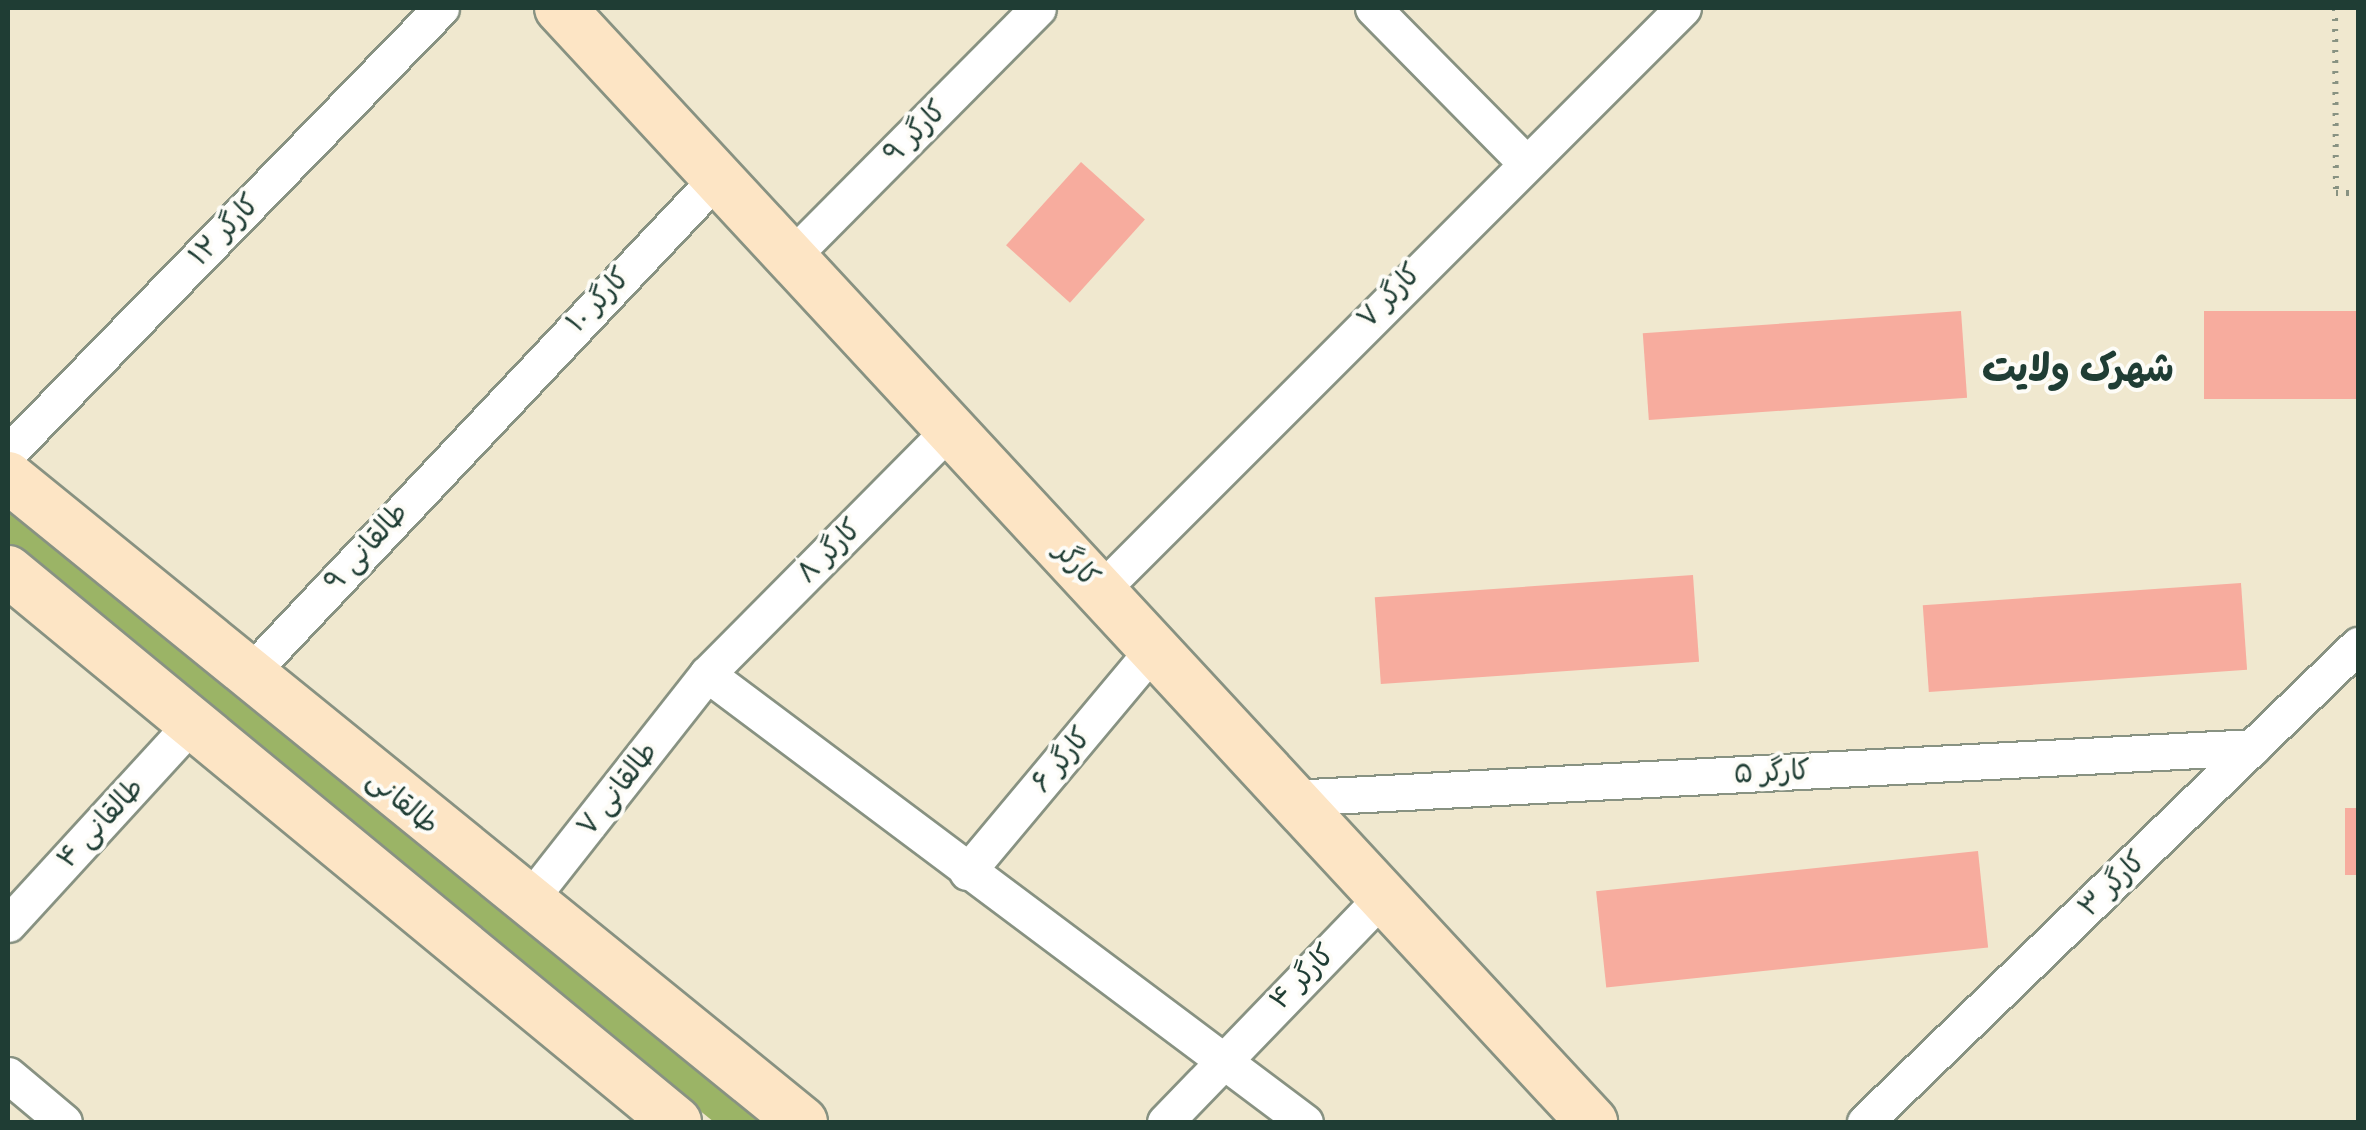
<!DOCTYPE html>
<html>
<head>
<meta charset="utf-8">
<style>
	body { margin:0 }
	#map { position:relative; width:2366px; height:1130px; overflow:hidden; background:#f0e8cf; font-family:Sriracha,"Playpen Sans Arabic",sans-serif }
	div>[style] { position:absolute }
	.forest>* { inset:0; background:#9bb466; transform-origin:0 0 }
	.building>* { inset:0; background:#f7ac9e; transform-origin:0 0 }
	.path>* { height:6px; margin-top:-3px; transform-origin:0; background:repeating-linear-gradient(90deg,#889282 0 2.5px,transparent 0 10.5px) }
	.roads { filter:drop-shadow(2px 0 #889282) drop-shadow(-2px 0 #889282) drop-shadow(0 2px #889282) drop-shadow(0 -2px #889282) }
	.street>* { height:35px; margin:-17.5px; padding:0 17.5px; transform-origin:17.5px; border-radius:17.5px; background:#fff }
	.secondary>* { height:50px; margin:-25px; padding:0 25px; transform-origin:25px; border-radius:25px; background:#fde5c5 }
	span { translate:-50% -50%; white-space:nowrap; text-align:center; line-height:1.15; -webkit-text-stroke:8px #fdfcf7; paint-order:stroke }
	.street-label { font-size:28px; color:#1f3d34 }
	.district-label { font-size:38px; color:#1f3d34; font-weight:700 }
	.frame { position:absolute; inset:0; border:10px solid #1f3d34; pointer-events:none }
</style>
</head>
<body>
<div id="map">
	<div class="forest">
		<i style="left:8px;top:504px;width:976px;height:36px;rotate:39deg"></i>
	</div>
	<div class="building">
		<i style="left:1081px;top:162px;width:86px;height:112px;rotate:42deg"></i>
		<i style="left:1961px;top:311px;width:87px;height:319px;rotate:86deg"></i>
		<i style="left:2358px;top:311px;width:88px;height:154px;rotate:90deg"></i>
		<i style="left:1693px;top:575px;width:87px;height:319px;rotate:86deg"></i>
		<i style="left:2241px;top:583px;width:87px;height:319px;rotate:86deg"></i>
		<i style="left:2358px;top:808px;width:67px;height:13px;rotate:90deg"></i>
		<i style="left:1978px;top:851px;width:97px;height:384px;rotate:84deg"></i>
	</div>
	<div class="path">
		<i style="left:2335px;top:8px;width:185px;rotate:89.7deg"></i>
		<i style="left:2336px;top:193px;width:22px"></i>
	</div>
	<div class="roads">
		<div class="street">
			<i style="left:1373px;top:8px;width:214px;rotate:45.4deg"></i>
			<i style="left:792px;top:256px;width:349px;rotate:-45.2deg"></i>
			<i style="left:8px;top:453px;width:621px;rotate:-45.78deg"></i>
			<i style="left:1101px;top:590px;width:823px;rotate:-45deg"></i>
			<i style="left:249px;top:674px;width:679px;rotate:-46.67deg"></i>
			<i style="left:707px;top:674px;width:747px;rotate:36.84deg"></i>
			<i style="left:1291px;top:798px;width:963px;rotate:-3.03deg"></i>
			<i style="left:967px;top:872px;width:293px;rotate:-50.1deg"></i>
			<i style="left:526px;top:904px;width:293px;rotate:-51.8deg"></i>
			<i style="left:707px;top:674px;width:345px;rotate:-45.2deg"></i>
			<i style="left:8px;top:924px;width:274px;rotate:-47.5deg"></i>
			<i style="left:8px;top:1075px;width:73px;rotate:40deg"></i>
			<i style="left:1165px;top:1122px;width:314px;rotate:-46deg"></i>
			<i style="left:1865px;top:1122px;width:686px;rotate:-44.06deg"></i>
		</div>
		<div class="secondary">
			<i style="left:560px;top:8px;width:1519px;rotate:47.19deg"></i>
			<i style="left:8px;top:477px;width:1023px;rotate:39.09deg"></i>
			<i style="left:8px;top:571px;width:866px;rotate:39.52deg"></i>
		</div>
	</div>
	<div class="street-label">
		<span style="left:915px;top:132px;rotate:-45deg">کارگر ۹</span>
		<span style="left:224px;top:230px;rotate:-46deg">کارگر ۱۲</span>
		<span style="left:1389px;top:296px;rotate:-46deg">کارگر ۷</span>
		<span style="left:598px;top:300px;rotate:-46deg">کارگر ۱۰</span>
		<span style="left:366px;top:547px;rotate:-48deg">طالقانی ۹</span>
		<span style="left:829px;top:551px;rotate:-45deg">کارگر ۸</span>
		<span style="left:1077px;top:564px;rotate:47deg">کارگر</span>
		<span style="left:1061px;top:760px;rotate:-50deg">کارگر ۶</span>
		<span style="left:1772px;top:772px;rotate:-3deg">کارگر ۵</span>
		<span style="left:617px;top:789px;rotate:-52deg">طالقانی ۷</span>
		<span style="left:403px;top:802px;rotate:40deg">طالقانی</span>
		<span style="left:100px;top:823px;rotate:-47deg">طالقانی ۴</span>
		<span style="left:2112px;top:884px;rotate:-44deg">کارگر ۳</span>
		<span style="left:1302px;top:977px;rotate:-45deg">کارگر ۴</span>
	</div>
	<div class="district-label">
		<span style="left:2078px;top:369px">شهرک ولایت</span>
	</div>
	<div class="frame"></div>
</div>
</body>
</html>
